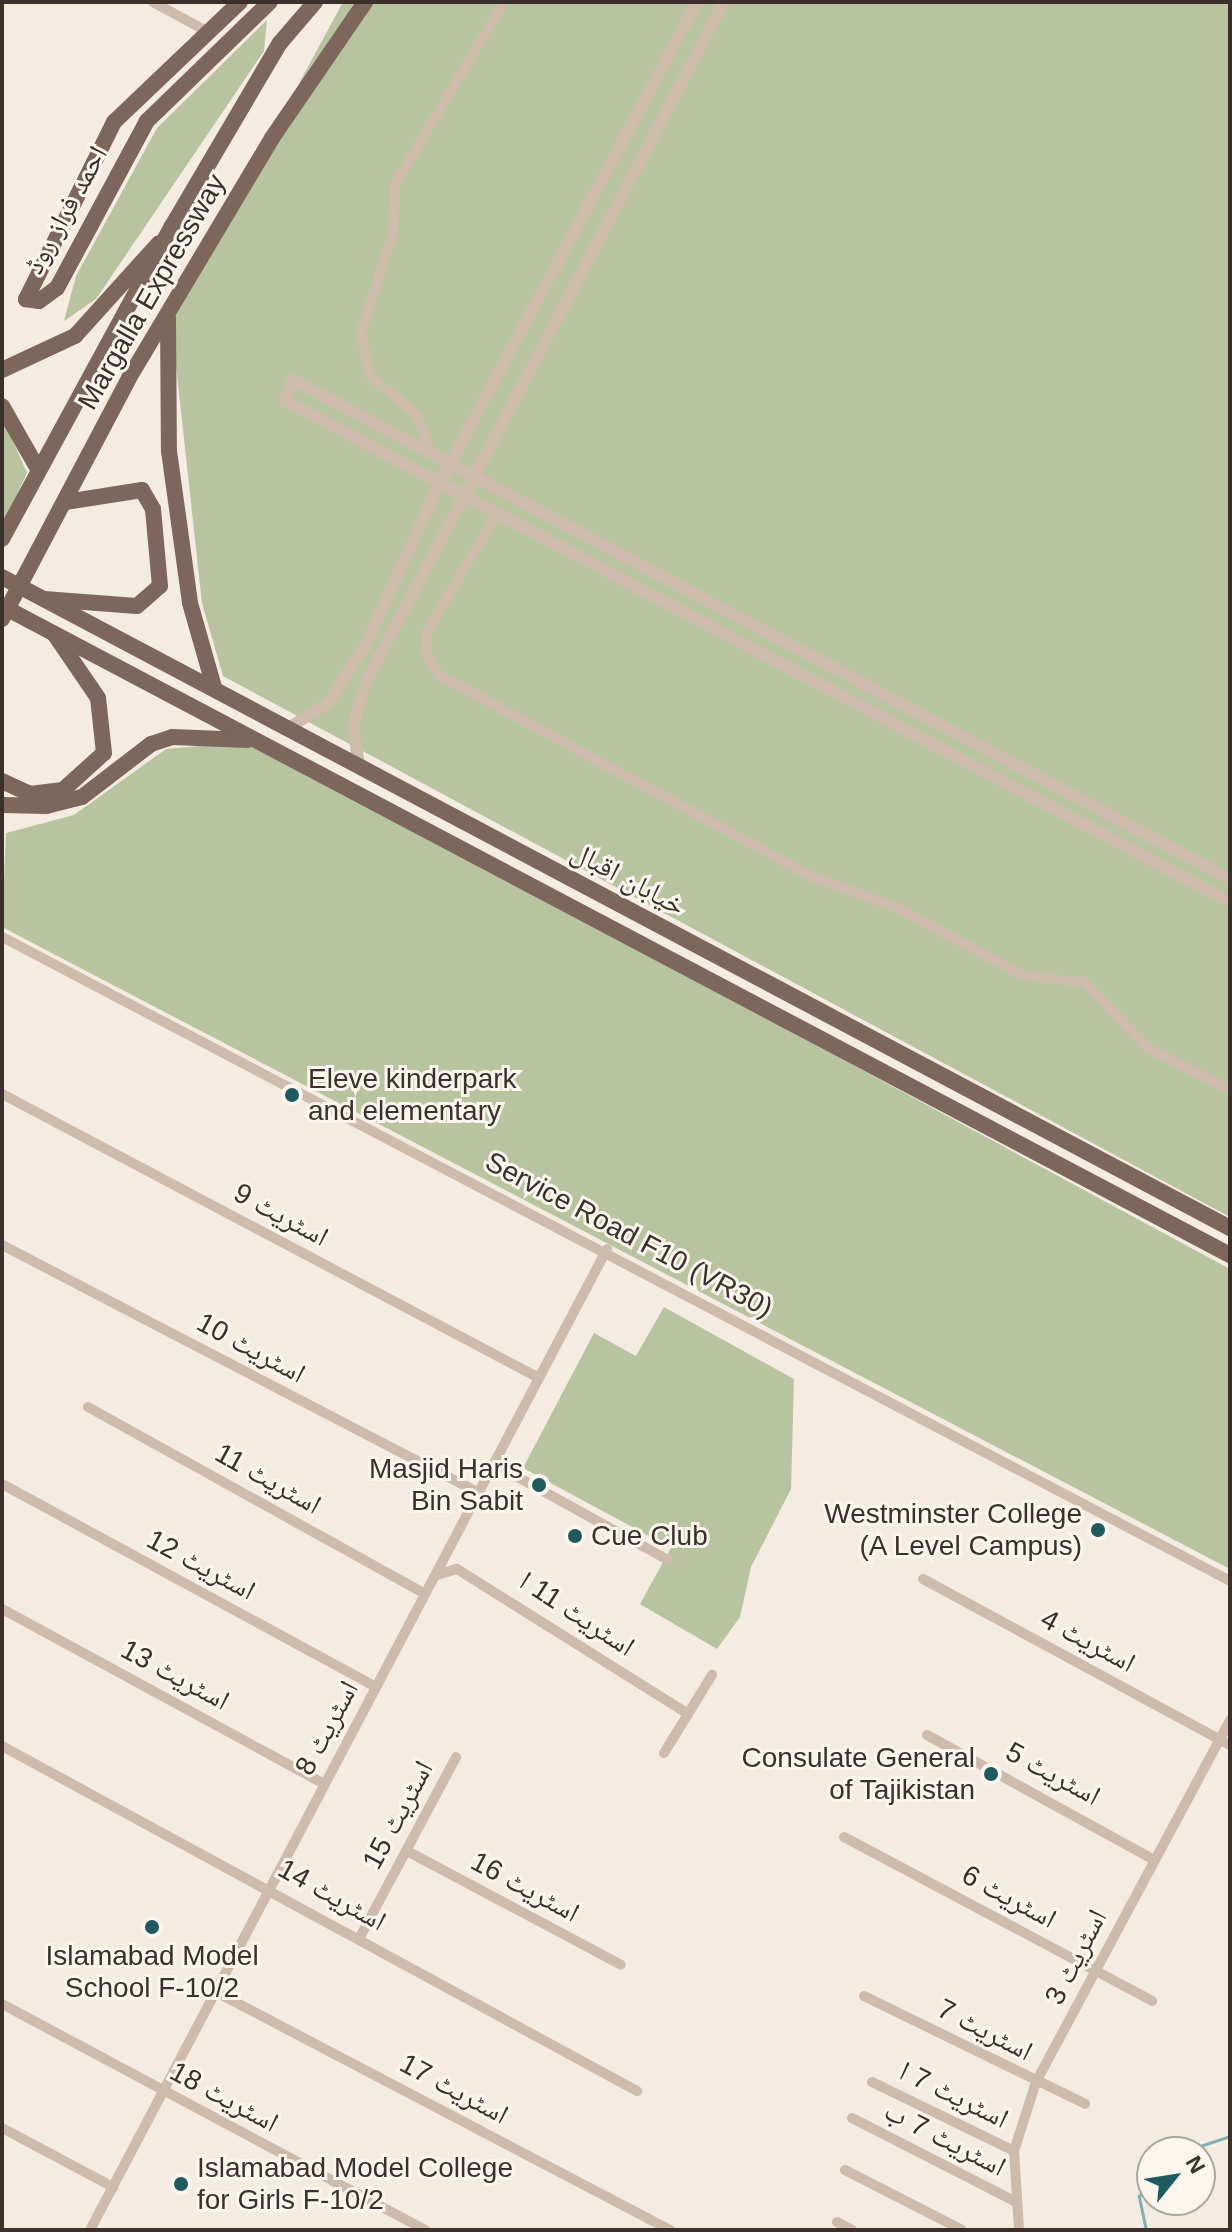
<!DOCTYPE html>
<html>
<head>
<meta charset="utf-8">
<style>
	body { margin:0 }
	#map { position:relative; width:1232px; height:2232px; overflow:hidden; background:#f4ebe1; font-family:Arial,"Noto Naskh Arabic",sans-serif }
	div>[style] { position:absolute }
	.green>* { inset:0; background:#b8c4a0 }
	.stream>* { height:3px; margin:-1.5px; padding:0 1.5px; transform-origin:1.5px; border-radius:1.5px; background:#7fb0b2 }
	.minor>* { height:10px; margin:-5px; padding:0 5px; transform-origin:5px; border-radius:5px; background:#cdbbac }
	.tertiary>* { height:12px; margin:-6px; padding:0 6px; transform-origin:6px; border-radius:6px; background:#cdbbac }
	.primary>* { height:16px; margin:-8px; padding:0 8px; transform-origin:8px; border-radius:8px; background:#7d675c }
	.dots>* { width:22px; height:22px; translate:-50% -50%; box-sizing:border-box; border:4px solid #fbf5ee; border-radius:50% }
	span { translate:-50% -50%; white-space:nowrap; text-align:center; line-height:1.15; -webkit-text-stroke:6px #fbf5ee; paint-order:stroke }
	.street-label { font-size:28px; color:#3b302b }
	.poi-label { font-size:28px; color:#3b302b }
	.left { translate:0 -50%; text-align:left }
	.right { translate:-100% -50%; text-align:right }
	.frame { position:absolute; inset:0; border:4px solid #3b302b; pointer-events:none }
	.north { position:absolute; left:1136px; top:2136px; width:80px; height:80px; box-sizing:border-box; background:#fbf5ee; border:2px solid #aea6a0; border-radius:50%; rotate:60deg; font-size:22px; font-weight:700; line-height:32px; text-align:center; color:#3b302b }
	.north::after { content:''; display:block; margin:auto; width:28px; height:36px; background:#1f5a5e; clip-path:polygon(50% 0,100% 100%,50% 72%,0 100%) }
</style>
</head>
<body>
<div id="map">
	<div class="green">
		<i style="clip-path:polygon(343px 2px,1230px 2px,1230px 1217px,223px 676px,202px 603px,171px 320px)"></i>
		<i style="clip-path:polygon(267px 20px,264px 51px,96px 299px,64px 321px,76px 276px,157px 128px)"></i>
		<i style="clip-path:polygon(2px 416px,27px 473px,2px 527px)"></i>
		<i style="clip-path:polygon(254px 741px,1230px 1269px,1230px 1569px,2px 927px,6px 833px,74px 815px,166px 749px)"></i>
		<i style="clip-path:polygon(664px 1307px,794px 1379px,791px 1489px,751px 1567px,740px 1617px,717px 1649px,640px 1604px,671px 1548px,523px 1468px,594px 1333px,636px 1356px)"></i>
	</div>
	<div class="stream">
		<i style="left:1182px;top:2152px;width:51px;rotate:-18.4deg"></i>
		<i style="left:1146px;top:2230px;width:35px;rotate:-102deg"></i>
		<i style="left:1139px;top:2196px;width:19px;rotate:-47deg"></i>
	</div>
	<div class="minor">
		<i style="left:153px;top:2px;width:63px;rotate:28.6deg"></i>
		<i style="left:430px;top:451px;width:37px;rotate:-109deg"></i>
		<i style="left:418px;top:416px;width:62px;rotate:-140.2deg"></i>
		<i style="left:370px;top:376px;width:44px;rotate:-101.8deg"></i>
		<i style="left:361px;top:333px;width:106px;rotate:-72.4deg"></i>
		<i style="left:393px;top:232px;width:48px;rotate:-87.6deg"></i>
		<i style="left:395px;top:184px;width:212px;rotate:-59.1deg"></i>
		<i style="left:496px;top:515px;width:135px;rotate:120.7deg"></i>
		<i style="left:427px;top:631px;width:23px;rotate:92deg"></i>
		<i style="left:426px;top:654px;width:25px;rotate:58deg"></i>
		<i style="left:439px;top:675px;width:427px;rotate:28.4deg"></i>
		<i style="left:815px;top:878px;width:86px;rotate:19.7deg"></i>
		<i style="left:896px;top:907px;width:145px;rotate:28.3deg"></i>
		<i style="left:1024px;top:976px;width:60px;rotate:5.7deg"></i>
		<i style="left:1084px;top:982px;width:92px;rotate:45.9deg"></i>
		<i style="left:1148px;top:1048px;width:92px;rotate:27.1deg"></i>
		<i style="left:2px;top:937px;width:1387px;rotate:27.67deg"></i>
		<i style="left:2px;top:1094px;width:607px;rotate:27.87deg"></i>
		<i style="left:2px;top:1245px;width:538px;rotate:27.47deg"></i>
		<i style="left:88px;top:1407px;width:385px;rotate:29deg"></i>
		<i style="left:494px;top:1464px;width:199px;rotate:28.9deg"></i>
		<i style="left:4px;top:1485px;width:423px;rotate:28.5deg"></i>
		<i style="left:437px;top:1575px;width:21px;rotate:-17deg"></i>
		<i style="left:457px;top:1569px;width:273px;rotate:32.1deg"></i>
		<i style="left:923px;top:1579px;width:349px;rotate:28.4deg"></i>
		<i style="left:2px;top:1609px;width:366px;rotate:28.5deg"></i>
		<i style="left:927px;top:1735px;width:258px;rotate:28.8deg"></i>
		<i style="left:2px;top:1746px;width:723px;rotate:28.52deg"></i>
		<i style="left:664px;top:1753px;width:92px;rotate:-58.4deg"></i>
		<i style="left:844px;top:1837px;width:349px;rotate:28deg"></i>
		<i style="left:407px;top:1851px;width:242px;rotate:28deg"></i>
		<i style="left:360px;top:1937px;width:204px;rotate:-61.9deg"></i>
		<i style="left:216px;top:1992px;width:513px;rotate:27.66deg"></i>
		<i style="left:864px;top:1996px;width:246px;rotate:26deg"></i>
		<i style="left:2px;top:2004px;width:480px;rotate:28.1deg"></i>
		<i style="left:872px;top:2082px;width:158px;rotate:25.9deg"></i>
		<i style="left:852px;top:2118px;width:184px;rotate:27.1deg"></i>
		<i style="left:2px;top:2128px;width:126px;rotate:28deg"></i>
		<i style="left:845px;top:2170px;width:131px;rotate:27.1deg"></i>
		<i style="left:837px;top:2222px;width:17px;rotate:28deg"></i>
		<i style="left:90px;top:2230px;width:1109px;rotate:-62.21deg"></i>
		<i style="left:1019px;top:2230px;width:79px;rotate:-93.6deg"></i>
		<i style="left:1014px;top:2151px;width:72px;rotate:-72.3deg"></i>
		<i style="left:1036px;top:2082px;width:411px;rotate:-61.8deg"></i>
	</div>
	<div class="tertiary">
		<i style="left:287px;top:729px;width:49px;rotate:-32.4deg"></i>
		<i style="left:328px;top:703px;width:70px;rotate:-57.2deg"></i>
		<i style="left:366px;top:644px;width:176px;rotate:-65.5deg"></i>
		<i style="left:439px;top:484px;width:547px;rotate:-61.84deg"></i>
		<i style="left:359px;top:765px;width:39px;rotate:-99deg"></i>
		<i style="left:353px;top:726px;width:44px;rotate:-74.1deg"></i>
		<i style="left:365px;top:684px;width:771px;rotate:-62.24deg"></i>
		<i style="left:1230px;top:879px;width:1062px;rotate:-151.96deg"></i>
		<i style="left:293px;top:380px;width:22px;rotate:114deg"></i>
		<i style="left:284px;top:400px;width:1071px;rotate:27.95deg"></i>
	</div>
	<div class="primary">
		<i style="left:240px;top:2px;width:174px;rotate:136.4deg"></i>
		<i style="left:114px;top:122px;width:198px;rotate:116.4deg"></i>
		<i style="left:26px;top:299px;width:13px;rotate:9deg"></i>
		<i style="left:39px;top:301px;width:22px;rotate:-36deg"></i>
		<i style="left:57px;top:288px;width:190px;rotate:-61.7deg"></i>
		<i style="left:147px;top:121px;width:171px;rotate:-44.1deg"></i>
		<i style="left:168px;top:318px;width:133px;rotate:89.6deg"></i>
		<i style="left:169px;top:451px;width:153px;rotate:82.1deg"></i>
		<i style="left:190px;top:603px;width:87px;rotate:74.1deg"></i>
		<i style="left:2px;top:370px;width:81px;rotate:-25deg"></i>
		<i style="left:75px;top:336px;width:125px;rotate:-47.9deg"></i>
		<i style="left:2px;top:406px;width:73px;rotate:60.3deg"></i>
		<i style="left:2px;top:539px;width:356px;rotate:-61.5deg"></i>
		<i style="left:172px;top:226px;width:212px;rotate:-59.5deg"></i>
		<i style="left:280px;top:43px;width:54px;rotate:-49.5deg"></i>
		<i style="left:2px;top:577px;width:1390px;rotate:27.93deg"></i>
		<i style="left:44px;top:599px;width:93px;rotate:4.3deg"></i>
		<i style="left:137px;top:606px;width:30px;rotate:-41deg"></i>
		<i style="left:160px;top:586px;width:77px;rotate:-95.2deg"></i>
		<i style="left:153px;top:509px;width:22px;rotate:-120deg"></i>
		<i style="left:142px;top:490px;width:78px;rotate:171.1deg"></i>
		<i style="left:2px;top:606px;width:1389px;rotate:27.86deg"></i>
		<i style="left:2px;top:619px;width:272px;rotate:-62.2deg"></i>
		<i style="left:129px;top:378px;width:279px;rotate:-59.2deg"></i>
		<i style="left:272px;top:138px;width:165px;rotate:-55.6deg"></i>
		<i style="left:2px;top:781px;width:31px;rotate:25deg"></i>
		<i style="left:30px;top:794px;width:33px;rotate:-7deg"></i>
		<i style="left:63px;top:790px;width:55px;rotate:-42.1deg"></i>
		<i style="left:104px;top:753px;width:55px;rotate:-96.2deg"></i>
		<i style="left:98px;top:698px;width:76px;rotate:-124.3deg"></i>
		<i style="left:2px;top:805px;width:44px;rotate:1.3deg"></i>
		<i style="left:46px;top:806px;width:37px;rotate:-14deg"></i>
		<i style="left:82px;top:797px;width:87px;rotate:-37.5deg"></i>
		<i style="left:151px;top:744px;width:22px;rotate:-18deg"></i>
		<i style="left:172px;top:737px;width:76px;rotate:2.3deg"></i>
	</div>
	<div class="dots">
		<i style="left:292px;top:1095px;background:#1f5a5e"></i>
		<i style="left:539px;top:1485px;background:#1f5a5e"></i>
		<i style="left:1098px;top:1530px;background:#1f5a5e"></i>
		<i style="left:575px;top:1536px;background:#1f5a5e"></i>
		<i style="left:991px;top:1774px;background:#1f5a5e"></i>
		<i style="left:152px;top:1927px;background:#1f5a5e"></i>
		<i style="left:181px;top:2184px;background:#1f5a5e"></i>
	</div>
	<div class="street-label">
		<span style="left:66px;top:210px;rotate:-61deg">احمد فراز روڈ</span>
		<span style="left:152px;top:292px;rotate:-60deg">Margalla Expressway</span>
		<span style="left:628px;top:879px;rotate:28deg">خیابان اقبال</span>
		<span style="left:281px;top:1215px;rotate:28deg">اسٹریٹ 9</span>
		<span style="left:629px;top:1235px;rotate:28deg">Service Road F10 (VR30)</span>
		<span style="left:251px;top:1348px;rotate:28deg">اسٹریٹ 10</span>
		<span style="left:268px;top:1479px;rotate:29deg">اسٹریٹ 11</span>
		<span style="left:201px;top:1565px;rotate:28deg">اسٹریٹ 12</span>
		<span style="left:577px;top:1614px;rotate:33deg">اسٹریٹ 11 ا</span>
		<span style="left:1088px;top:1641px;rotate:28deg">اسٹریٹ 4</span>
		<span style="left:175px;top:1675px;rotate:28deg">اسٹریٹ 13</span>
		<span style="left:327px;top:1728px;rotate:-62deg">اسٹریٹ 8</span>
		<span style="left:1053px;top:1774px;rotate:28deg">اسٹریٹ 5</span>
		<span style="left:398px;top:1815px;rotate:-62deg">اسٹریٹ 15</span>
		<span style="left:525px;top:1887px;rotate:28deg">اسٹریٹ 16</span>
		<span style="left:332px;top:1895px;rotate:29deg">اسٹریٹ 14</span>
		<span style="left:1009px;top:1897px;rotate:28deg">اسٹریٹ 6</span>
		<span style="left:1076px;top:1957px;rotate:-63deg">اسٹریٹ 3</span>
		<span style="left:985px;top:2030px;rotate:27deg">اسٹریٹ 7</span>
		<span style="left:454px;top:2089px;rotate:28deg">اسٹریٹ 17</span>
		<span style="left:954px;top:2095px;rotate:26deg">اسٹریٹ 7 ا</span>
		<span style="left:224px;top:2097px;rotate:28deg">اسٹریٹ 18</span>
		<span style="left:945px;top:2139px;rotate:27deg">اسٹریٹ 7 ب</span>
	</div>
	<div class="poi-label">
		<span class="left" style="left:308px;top:1095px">Eleve kinderpark<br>and elementary</span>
		<span class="right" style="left:523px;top:1485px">Masjid Haris<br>Bin Sabit</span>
		<span class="right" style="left:1082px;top:1530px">Westminster College<br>(A Level Campus)</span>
		<span class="left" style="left:591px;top:1536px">Cue Club</span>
		<span class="right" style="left:975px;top:1774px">Consulate General<br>of Tajikistan</span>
		<span style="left:152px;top:1972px">Islamabad Model<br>School F-10/2</span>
		<span class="left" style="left:197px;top:2184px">Islamabad Model College<br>for Girls F-10/2</span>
	</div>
	<div class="frame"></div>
	<div class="north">N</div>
</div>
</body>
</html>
